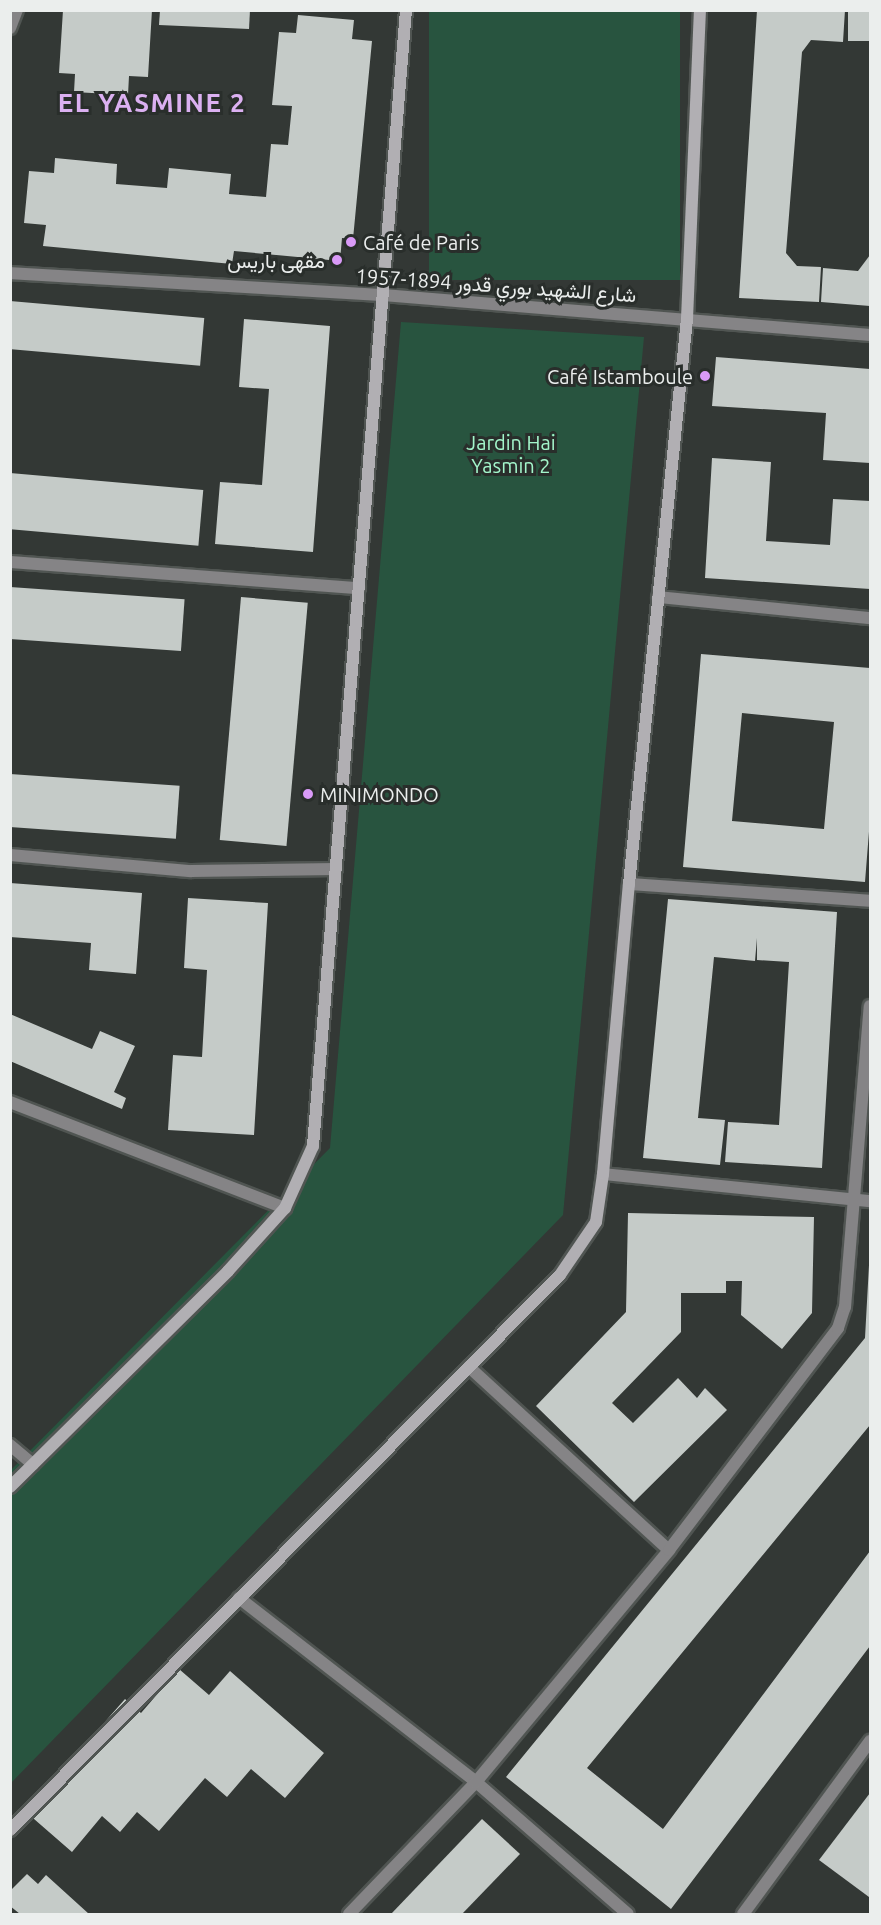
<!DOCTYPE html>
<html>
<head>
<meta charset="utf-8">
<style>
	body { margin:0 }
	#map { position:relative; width:881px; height:1925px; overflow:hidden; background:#333835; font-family:Ubuntu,Vazirmatn,sans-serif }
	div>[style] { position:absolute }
	.green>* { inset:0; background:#28543f; transform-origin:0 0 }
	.building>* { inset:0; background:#c5cbc8; transform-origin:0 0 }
	.roads { filter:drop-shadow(2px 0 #505552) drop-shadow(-2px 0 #505552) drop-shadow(0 2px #505552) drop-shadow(0 -2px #505552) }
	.lane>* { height:12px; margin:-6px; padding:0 6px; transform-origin:6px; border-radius:6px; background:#858486 }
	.street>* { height:12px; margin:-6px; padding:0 6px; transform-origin:6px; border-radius:6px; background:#858486 }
	.secondary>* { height:12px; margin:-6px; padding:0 6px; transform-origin:6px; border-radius:6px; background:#b1afb3 }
	.dots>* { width:16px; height:16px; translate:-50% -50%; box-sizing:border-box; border:3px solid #292e2b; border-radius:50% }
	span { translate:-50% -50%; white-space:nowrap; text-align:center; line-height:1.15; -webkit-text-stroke:6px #292e2b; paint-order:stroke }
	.poi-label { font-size:20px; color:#ebeeed }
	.left { translate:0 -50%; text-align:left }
	.right { translate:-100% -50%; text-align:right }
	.street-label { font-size:20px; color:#ebeeed }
	.park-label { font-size:20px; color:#a3f6cb }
	.district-label { font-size:26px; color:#dbb0f1; font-weight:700; letter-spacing:1.5px }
	.frame { position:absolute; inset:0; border:12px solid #ebeeed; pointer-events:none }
</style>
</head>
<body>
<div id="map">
	<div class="green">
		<i style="left:429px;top:11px;width:251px;height:269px"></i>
		<i style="clip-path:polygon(401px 322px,644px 337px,563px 1215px,11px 1783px,11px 1470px,330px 1148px)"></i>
	</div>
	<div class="building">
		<i style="clip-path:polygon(63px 10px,152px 10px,148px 77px,129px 76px,128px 95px,74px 92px,75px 74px,59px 73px)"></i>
		<i style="clip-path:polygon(160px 10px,250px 10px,249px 29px,159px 25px)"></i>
		<i style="clip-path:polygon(757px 10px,845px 10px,843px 42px,811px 40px,802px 52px,786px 253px,797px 266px,821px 267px,819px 302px,739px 298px)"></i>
		<i style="left:848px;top:10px;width:22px;height:31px"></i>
		<i style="clip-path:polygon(298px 15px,354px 20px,352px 39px,372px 41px,353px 239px,342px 238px,340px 261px,234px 251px,232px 264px,43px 246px,46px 225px,24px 223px,29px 171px,54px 173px,55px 158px,117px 164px,116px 184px,167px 188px,169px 168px,231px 174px,229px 194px,266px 197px,271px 144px,288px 145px,292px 106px,272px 105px,279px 32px,296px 33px)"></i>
		<i style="clip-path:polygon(870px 255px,870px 306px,821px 302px,823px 268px,858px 271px)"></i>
		<i style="left:10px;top:301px;width:195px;height:48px;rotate:5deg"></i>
		<i style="clip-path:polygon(244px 319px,330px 326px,313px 552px,215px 544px,220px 482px,262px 485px,269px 389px,239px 387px)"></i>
		<i style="clip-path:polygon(716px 357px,870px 369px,870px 463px,823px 460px,826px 413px,712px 406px)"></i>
		<i style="clip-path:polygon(712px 458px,771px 462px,766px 541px,830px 545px,833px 499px,870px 501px,870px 589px,705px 578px)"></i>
		<i style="left:10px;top:473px;width:194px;height:56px;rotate:5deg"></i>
		<i style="left:10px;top:587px;width:175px;height:52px;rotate:4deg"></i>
		<i style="left:241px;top:597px;width:67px;height:244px;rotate:5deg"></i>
		<i style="clip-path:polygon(evenodd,701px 654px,870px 668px,870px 819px,865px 882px,683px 867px,701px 654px,742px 713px,834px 722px,824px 829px,732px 821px,742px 713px)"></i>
		<i style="left:10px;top:774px;width:170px;height:53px;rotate:4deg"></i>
		<i style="clip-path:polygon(10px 883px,142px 893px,136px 974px,89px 970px,91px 943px,10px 937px)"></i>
		<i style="clip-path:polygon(188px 898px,268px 903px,254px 1135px,168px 1130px,173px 1055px,202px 1057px,207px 970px,184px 968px)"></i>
		<i style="clip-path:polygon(668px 899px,837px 912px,822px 1168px,725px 1162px,728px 1122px,779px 1125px,789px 962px,757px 960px,757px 938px,755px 961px,714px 957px,698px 1118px,725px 1120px,720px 1165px,643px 1158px)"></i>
		<i style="clip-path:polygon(10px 1014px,92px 1049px,100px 1031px,135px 1046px,114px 1092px,126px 1098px,122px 1109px,10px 1061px)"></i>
		<i style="clip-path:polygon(628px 1213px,814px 1217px,812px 1313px,782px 1349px,741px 1315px,742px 1281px,726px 1281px,726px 1293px,681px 1293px,681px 1332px,612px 1403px,633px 1423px,678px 1378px,697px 1398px,705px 1388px,727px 1410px,634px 1502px,536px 1406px,626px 1312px)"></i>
		<i style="clip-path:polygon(869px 1265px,870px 1425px,587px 1768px,663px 1829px,870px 1551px,870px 1646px,671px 1909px,506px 1777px,865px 1338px)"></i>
		<i style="clip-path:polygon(179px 1669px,209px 1695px,230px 1671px,324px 1753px,285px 1798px,251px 1769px,227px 1797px,205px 1778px,159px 1831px,137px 1812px,120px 1832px,102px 1816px,72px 1852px,26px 1812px,125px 1699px,141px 1713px)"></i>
		<i style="clip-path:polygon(870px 1793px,870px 1895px,869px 1897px,819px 1860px)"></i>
		<i style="clip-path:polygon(482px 1819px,520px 1854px,462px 1914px,391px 1914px)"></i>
		<i style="clip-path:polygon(27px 1874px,38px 1884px,46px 1875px,89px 1914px,20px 1914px,10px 1906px,10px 1891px)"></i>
	</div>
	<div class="roads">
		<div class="lane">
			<i style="left:469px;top:1367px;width:271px;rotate:42.5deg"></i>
			<i style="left:239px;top:1598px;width:300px;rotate:37.8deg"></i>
		</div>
		<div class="street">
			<i style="left:10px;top:28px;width:19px;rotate:-69deg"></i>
			<i style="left:10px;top:273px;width:374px;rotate:3.4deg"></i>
			<i style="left:383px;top:295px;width:489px;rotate:4.7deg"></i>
			<i style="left:10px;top:562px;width:350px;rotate:4.3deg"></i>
			<i style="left:658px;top:597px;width:213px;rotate:5.7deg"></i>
			<i style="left:10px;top:855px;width:182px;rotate:5.1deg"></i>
			<i style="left:191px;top:871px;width:145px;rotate:-0.8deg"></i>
			<i style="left:629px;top:884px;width:242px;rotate:4deg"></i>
			<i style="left:10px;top:1102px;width:295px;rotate:21.1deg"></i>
			<i style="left:603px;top:1174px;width:268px;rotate:5.8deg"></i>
			<i style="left:10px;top:1445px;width:30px;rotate:40deg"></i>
			<i style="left:476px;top:1782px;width:201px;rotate:41deg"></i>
			<i style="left:349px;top:1914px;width:183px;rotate:-46.1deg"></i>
			<i style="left:476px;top:1782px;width:302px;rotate:-50.2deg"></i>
			<i style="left:669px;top:1550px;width:279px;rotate:-52.7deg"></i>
			<i style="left:838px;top:1328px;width:22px;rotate:-72deg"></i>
			<i style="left:845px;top:1307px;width:302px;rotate:-85.3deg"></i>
			<i style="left:743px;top:1914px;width:215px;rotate:-53.7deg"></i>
		</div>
		<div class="secondary">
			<i style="left:10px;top:1487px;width:307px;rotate:-44.7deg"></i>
			<i style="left:228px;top:1271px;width:85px;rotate:-47.9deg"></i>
			<i style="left:285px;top:1208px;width:68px;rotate:-65.7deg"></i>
			<i style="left:313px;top:1146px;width:1140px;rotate:-85.32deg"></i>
			<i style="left:10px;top:1830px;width:781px;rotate:-45.26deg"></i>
			<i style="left:560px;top:1275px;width:64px;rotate:-55.8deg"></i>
			<i style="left:596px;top:1222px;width:49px;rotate:-81.7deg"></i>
			<i style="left:603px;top:1174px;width:291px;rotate:-84.9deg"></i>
			<i style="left:629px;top:884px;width:568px;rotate:-84.14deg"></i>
			<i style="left:687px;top:319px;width:309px;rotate:-87.6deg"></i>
		</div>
	</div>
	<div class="dots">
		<i style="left:351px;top:242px;background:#d99af7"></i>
		<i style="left:337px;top:260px;background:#d99af7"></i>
		<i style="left:705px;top:376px;background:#d99af7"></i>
		<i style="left:308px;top:794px;background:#d99af7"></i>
	</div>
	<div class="poi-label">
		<span class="left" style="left:363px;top:242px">Café de Paris</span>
		<span class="right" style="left:325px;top:260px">مقهى باريس</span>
		<span class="right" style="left:693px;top:376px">Café Istamboule</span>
		<span class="left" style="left:320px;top:794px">MINIMONDO</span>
	</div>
	<div class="street-label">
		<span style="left:496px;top:285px;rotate:4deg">شارع الشهيد بوري قدور 1894-1957</span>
	</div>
	<div class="park-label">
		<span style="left:511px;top:454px">Jardin Hai<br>Yasmin 2</span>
	</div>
	<div class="district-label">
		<span style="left:152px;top:103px">EL YASMINE 2</span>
	</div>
	<div class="frame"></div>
</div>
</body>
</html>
